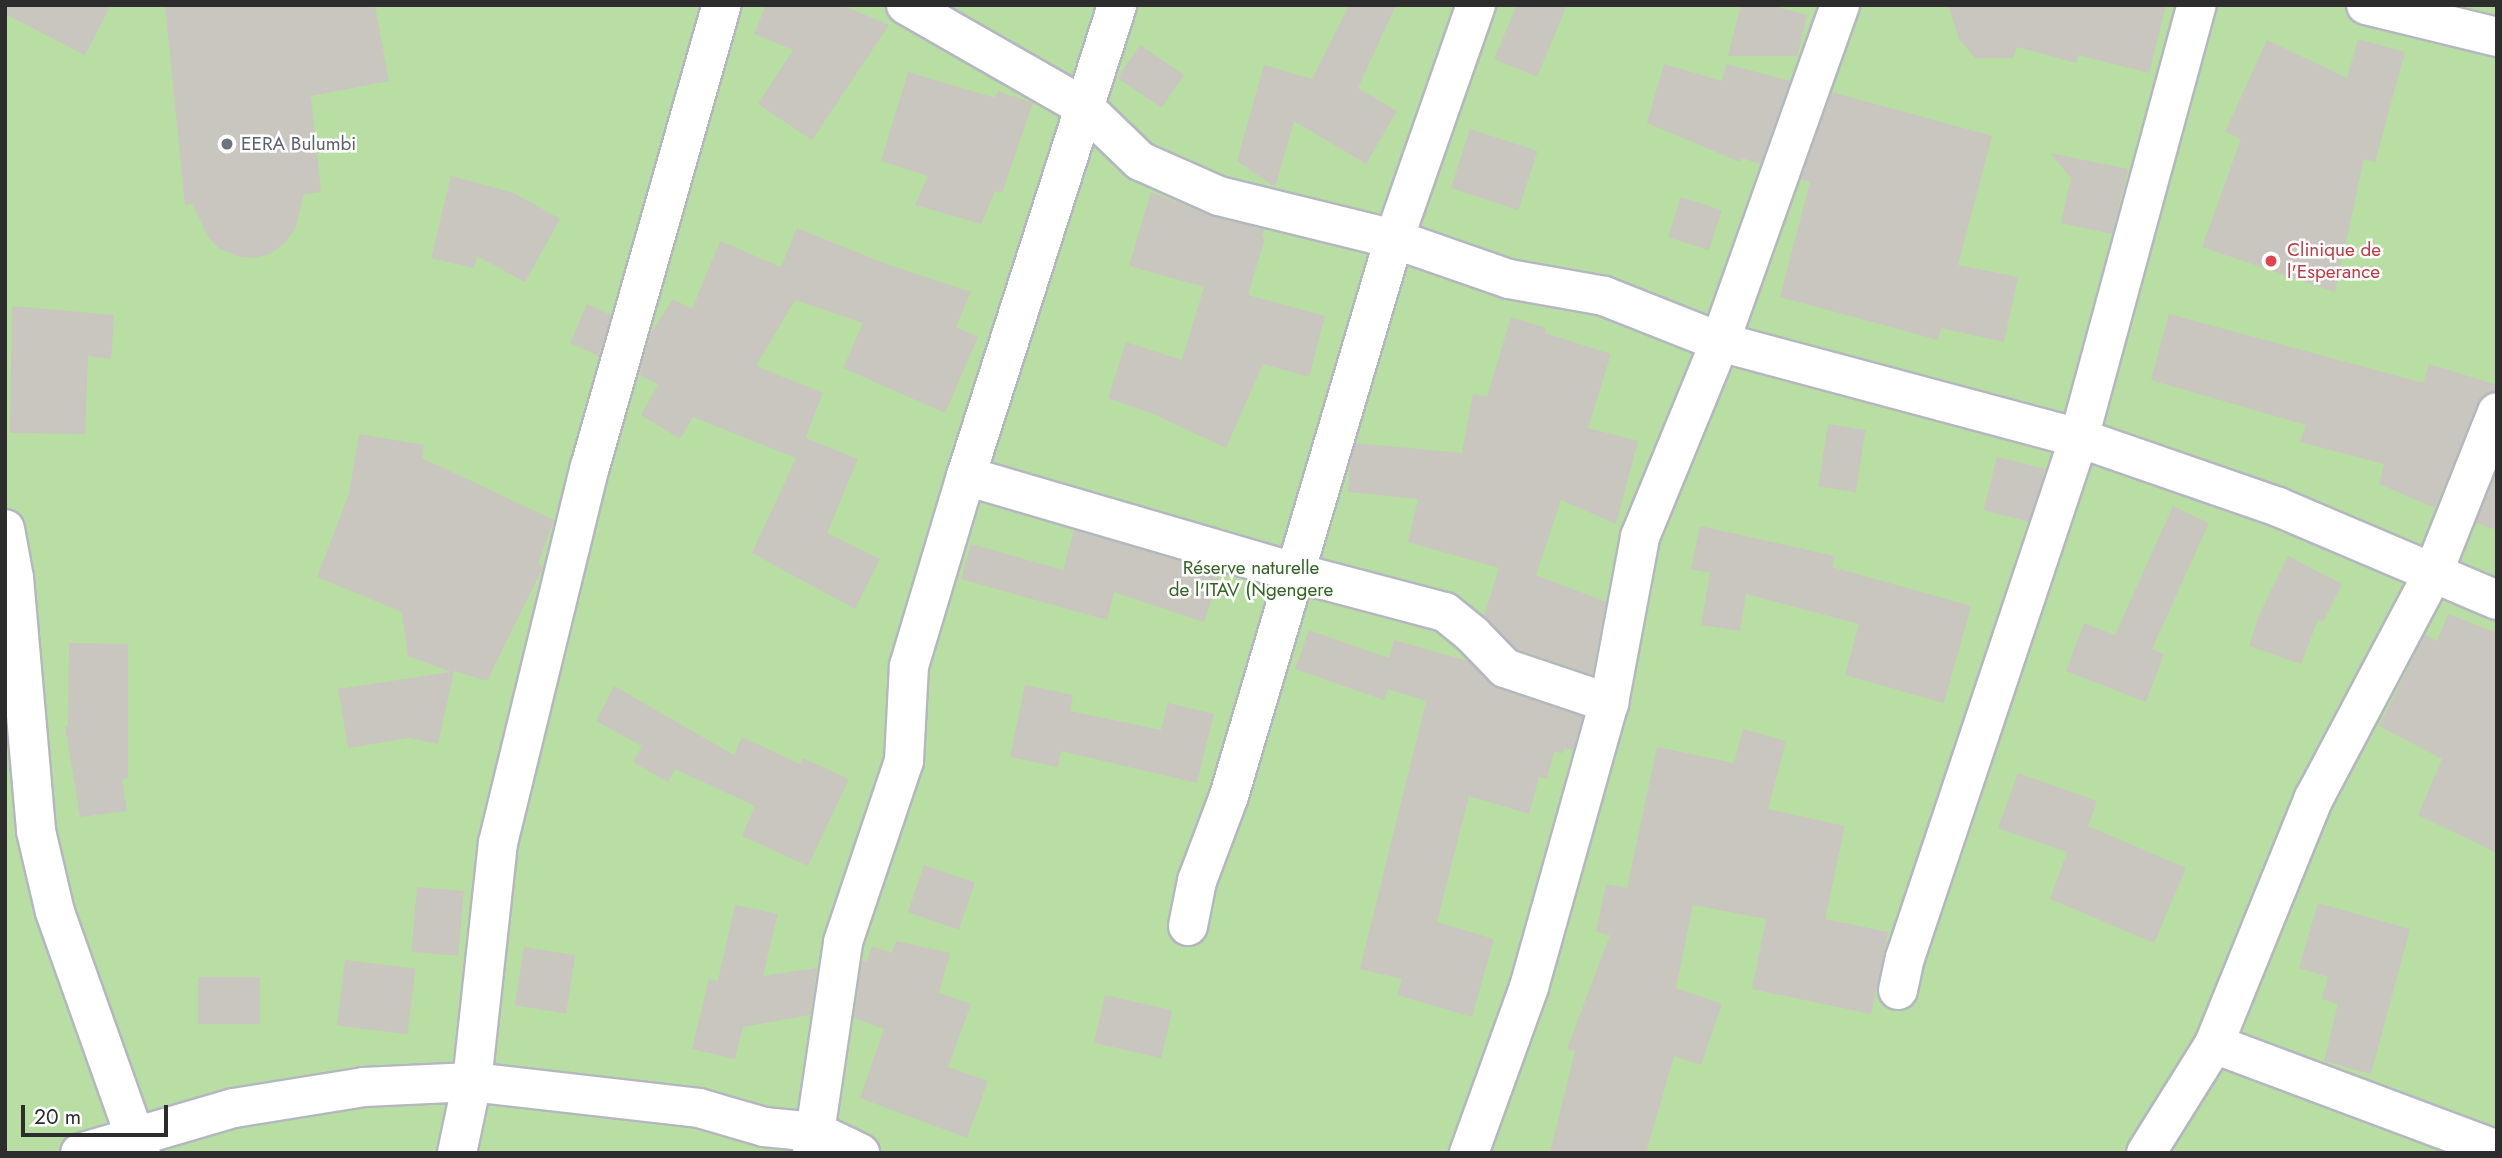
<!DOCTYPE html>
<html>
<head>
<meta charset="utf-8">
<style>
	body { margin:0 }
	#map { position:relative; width:2502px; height:1158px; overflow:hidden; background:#ede7e1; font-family:Jost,sans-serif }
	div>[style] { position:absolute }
	.green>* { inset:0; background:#b9dea3; transform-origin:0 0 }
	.building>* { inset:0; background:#c9c5bf; transform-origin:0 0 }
	.roads { filter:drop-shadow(2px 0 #b4b7bf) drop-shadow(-2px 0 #b4b7bf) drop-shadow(0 2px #b4b7bf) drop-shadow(0 -2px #b4b7bf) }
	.street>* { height:38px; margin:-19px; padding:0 19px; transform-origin:19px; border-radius:19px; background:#fff }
	.dots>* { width:19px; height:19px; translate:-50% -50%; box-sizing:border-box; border:4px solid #fff; border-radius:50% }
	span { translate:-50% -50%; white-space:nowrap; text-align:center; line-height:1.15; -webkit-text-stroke:5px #fff; paint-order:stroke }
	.worship-label { font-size:19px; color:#5b616d }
	.left { translate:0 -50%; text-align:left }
	.health-label { font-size:19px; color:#be3a42 }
	.park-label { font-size:19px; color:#326422 }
	.frame { position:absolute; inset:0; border:7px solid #2d2d2d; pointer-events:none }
	.scale { position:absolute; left:21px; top:1105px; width:147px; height:32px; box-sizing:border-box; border:4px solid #2d2d2d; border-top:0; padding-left:9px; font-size:21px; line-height:24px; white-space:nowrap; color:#2d2d2d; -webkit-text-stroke:5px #fff; paint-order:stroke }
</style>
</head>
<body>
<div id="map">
	<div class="green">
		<i style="left:5px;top:5px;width:2492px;height:1148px"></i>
	</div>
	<div class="building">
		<i style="clip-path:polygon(5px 5px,111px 5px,85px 55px,5px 14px)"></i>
		<i style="clip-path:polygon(165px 5px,375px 5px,389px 81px,311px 96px,321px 192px,304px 194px,295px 229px,285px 243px,270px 254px,254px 258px,237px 256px,220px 249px,208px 237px,192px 204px,185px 205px)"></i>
		<i style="clip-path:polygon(766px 5px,841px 5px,889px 25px,812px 140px,758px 104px,793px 50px,754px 34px)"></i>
		<i style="clip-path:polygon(1349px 5px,1396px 5px,1358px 88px,1397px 111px,1366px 164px,1294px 121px,1275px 187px,1237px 161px,1264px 65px,1312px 79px)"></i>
		<i style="clip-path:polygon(1517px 5px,1567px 5px,1537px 77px,1494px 59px)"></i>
		<i style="clip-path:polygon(1741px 5px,1769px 5px,1807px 15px,1797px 56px,1728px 56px)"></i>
		<i style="clip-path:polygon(1948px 5px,2166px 5px,2149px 73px,2078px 55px,2076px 63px,2017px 47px,2013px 58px,1975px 58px,1959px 39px)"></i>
		<i style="clip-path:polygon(2358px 39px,2405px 52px,2375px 162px,2364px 159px,2335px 292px,2202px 247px,2241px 139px,2225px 132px,2267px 40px,2347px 78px)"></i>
		<i style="left:1140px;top:45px;width:53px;height:40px;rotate:34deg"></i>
		<i style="clip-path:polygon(1664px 64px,1722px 81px,1726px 64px,1790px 81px,1760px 164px,1742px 158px,1740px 162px,1647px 123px)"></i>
		<i style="clip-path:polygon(908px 72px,995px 98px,998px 91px,1033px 103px,1002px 193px,995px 191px,981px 224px,915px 205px,928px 176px,881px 161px)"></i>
		<i style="clip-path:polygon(1832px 92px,1992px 136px,1958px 265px,2018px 277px,2004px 342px,1941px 328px,1938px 340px,1780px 297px,1810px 182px,1801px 179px)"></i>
		<i style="left:1470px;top:129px;width:71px;height:62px;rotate:18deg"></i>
		<i style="clip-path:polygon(2050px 153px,2128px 169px,2112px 234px,2061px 223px,2071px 178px)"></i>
		<i style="clip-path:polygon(451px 176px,514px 193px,560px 219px,525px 282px,477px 256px,474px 268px,431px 258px)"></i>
		<i style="clip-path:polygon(1151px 192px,1214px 217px,1264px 229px,1262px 237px,1265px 238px,1248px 295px,1325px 316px,1309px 377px,1263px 364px,1226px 448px,1151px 413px,1108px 398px,1126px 342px,1182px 360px,1204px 287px,1129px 266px)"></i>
		<i style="left:1681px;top:197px;width:43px;height:42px;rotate:18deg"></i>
		<i style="clip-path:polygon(797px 228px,889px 265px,971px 292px,956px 327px,978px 337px,945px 413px,843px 368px,863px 323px,795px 300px,756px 366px,823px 393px,803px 444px,806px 438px,858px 459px,827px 533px,880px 559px,855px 609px,752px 553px,796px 458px,693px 417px,680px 439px,641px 415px,658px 384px,639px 375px,651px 333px,673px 299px,692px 309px,720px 241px,781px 267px)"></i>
		<i style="clip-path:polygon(587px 304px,611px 315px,599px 356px,570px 343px)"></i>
		<i style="clip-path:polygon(12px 306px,114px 315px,111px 359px,88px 356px,85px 434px,10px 433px)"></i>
		<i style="clip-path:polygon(2169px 314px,2423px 383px,2429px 364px,2497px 385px,2497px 391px,2484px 394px,2477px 404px,2435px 508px,2379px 484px,2384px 464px,2300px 442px,2306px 425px,2151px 380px)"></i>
		<i style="clip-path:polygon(1511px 317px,1546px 328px,1545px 333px,1611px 354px,1588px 428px,1638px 441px,1616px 524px,1561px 500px,1536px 575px,1606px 602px,1592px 674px,1517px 649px,1484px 616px,1499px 568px,1408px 542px,1418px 499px,1348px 492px,1350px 463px,1356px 443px,1462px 453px,1473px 394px,1487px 397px)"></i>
		<i style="left:1828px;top:424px;width:38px;height:63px;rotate:9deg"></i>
		<i style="clip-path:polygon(359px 434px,424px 445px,422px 458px,554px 520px,538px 564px,543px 567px,487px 681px,454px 671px,438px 744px,409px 738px,348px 748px,338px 689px,451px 672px,408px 656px,402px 612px,317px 577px,349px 494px)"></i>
		<i style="left:1997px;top:457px;width:49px;height:55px;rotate:14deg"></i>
		<i style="clip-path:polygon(2497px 472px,2497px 530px,2476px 523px)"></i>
		<i style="clip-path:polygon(2173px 506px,2209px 523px,2152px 649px,2164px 654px,2146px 702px,2066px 671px,2084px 623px,2115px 635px)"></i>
		<i style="clip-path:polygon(1700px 526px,1835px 556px,1832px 567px,1971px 606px,1944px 703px,1845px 675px,1859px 624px,1746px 594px,1740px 631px,1701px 625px,1710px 573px,1691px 569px)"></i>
		<i style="clip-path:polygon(1074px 530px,1220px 573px,1204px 622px,1114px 592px,1107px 620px,961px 579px,971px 544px,1063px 570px)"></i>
		<i style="clip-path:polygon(2288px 556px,2342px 584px,2323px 622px,2318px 620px,2301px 664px,2249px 646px,2259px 615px)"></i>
		<i style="clip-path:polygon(2448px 614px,2497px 633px,2497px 853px,2418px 815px,2442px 759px,2379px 726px,2425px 635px,2437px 641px)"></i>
		<i style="clip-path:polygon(1309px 630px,1389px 658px,1394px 640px,1468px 661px,1497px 688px,1582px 717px,1573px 750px,1564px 748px,1563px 753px,1554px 752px,1547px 779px,1539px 777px,1529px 814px,1469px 796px,1437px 922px,1494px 939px,1472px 1017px,1397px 995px,1402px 979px,1360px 969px,1426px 701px,1388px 689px,1384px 700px,1295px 669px)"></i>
		<i style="clip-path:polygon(69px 643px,128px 644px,128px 778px,122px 779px,127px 811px,80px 817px,65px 726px,68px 726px)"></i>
		<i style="clip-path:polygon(1025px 685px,1073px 695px,1070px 711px,1161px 730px,1168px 703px,1214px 714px,1197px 783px,1061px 751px,1058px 767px,1010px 757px)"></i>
		<i style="clip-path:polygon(614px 686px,734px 755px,742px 737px,800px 764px,803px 758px,849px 779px,808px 866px,742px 836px,755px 806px,675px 769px,668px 782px,633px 762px,642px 746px,596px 721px)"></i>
		<i style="clip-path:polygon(1743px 729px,1786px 741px,1768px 809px,1845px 826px,1825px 919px,1888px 932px,1871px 1014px,1752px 989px,1766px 919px,1693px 905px,1676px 988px,1722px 1004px,1701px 1065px,1674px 1056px,1646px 1153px,1550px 1153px,1575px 1051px,1567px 1049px,1610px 935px,1596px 932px,1606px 884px,1627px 888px,1657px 747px,1734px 763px)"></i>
		<i style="clip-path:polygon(2018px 773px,2097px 801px,2088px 826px,2186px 868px,2154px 943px,2050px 899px,2067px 852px,1998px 828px)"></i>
		<i style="left:924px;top:865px;width:54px;height:50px;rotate:19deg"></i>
		<i style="left:417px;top:887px;width:47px;height:65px;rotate:5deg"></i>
		<i style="clip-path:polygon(2318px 903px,2410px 929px,2371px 1074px,2324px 1061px,2338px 1004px,2322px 999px,2328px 977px,2299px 968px)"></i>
		<i style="clip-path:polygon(735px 905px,778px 914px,763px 976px,817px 968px,810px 1015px,743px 1027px,735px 1059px,692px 1049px,709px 979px,718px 981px)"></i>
		<i style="clip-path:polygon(896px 941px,950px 953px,939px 993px,971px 1004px,948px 1067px,988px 1081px,967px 1138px,860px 1098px,884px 1029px,854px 1018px,862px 961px,867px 961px,872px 946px,892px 953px)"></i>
		<i style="left:524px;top:947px;width:52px;height:59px;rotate:9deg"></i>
		<i style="left:345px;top:960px;width:71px;height:66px;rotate:7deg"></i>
		<i style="left:198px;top:977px;width:62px;height:47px"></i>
		<i style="left:1105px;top:995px;width:69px;height:49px;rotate:13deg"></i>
	</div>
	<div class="roads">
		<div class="street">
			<i style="left:906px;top:5px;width:205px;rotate:29.8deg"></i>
			<i style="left:1084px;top:107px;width:78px;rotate:44deg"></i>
			<i style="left:1140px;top:161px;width:86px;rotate:23.9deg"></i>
			<i style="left:1219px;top:196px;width:180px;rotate:13.8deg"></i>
			<i style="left:1394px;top:239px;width:122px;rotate:19.2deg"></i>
			<i style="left:1509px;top:279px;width:97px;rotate:10.1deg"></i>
			<i style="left:1604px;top:296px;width:125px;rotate:21.6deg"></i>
			<i style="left:1720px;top:342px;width:372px;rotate:15deg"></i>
			<i style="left:2079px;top:438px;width:211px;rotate:19.1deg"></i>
			<i style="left:2278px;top:507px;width:238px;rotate:23deg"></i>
			<i style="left:2366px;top:5px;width:135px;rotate:13.7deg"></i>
			<i style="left:966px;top:476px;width:345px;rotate:16.3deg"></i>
			<i style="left:1297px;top:573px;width:153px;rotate:14.8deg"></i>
			<i style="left:1445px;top:612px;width:36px;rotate:39deg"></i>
			<i style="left:1473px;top:635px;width:46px;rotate:45.9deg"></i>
			<i style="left:1505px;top:668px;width:110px;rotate:18.6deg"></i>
			<i style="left:5px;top:529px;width:50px;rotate:79.6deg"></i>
			<i style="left:14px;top:578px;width:254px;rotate:85deg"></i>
			<i style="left:36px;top:831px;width:83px;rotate:76.8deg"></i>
			<i style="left:55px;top:912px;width:256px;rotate:70.4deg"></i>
			<i style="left:1188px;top:926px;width:46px;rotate:-78.7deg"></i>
			<i style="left:1197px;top:881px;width:91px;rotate:-69.4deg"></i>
			<i style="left:1229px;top:796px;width:581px;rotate:-73.5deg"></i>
			<i style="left:1394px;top:239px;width:248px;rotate:-70.7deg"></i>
			<i style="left:1898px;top:990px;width:33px;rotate:-78deg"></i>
			<i style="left:1905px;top:958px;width:548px;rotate:-71.5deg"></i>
			<i style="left:2079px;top:438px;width:449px;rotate:-74.8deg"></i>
			<i style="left:2214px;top:1044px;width:302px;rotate:20.5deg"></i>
			<i style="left:80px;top:1153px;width:160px;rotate:-16.3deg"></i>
			<i style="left:234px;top:1108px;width:132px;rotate:-9.2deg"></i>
			<i style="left:364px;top:1087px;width:108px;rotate:-2.7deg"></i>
			<i style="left:472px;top:1082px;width:228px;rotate:6.5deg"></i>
			<i style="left:699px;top:1108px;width:68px;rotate:16.3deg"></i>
			<i style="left:764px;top:1127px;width:52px;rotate:5.5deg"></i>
			<i style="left:816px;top:1132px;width:49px;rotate:25.5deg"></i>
			<i style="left:457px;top:1153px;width:73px;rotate:-78.1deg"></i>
			<i style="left:472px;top:1082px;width:240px;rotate:-83.8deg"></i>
			<i style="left:498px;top:843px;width:387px;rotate:-76.3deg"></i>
			<i style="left:590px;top:467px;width:480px;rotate:-74.1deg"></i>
			<i style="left:812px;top:1153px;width:213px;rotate:-81.6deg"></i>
			<i style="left:843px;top:942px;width:191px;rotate:-71.4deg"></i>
			<i style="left:904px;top:761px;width:95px;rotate:-87deg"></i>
			<i style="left:909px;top:666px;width:198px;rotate:-73.3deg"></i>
			<i style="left:966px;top:476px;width:495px;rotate:-72.2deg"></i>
			<i style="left:1469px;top:1153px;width:177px;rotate:-70.1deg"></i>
			<i style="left:1529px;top:987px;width:295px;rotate:-74.3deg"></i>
			<i style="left:1609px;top:703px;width:169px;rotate:-79.4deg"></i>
			<i style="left:1640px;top:537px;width:211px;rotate:-67.7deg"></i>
			<i style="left:1720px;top:342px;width:358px;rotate:-70.4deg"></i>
			<i style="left:2146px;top:1153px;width:128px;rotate:-58deg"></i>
			<i style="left:2214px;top:1044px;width:266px;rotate:-67.9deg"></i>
			<i style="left:2314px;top:798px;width:255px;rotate:-62.1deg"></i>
			<i style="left:2433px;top:573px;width:173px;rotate:-68.3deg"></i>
		</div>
	</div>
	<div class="dots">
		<i style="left:227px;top:144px;background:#6b7280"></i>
		<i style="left:2271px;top:261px;background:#e0444e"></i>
	</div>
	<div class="worship-label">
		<span class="left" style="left:241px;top:144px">EERA Bulumbi</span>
	</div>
	<div class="health-label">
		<span class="left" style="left:2287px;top:261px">Clinique de<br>l'Esperance</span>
	</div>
	<div class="park-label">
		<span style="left:1251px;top:579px">Réserve naturelle<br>de l'ITAV (Ngengere</span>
	</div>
	<div class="frame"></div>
	<div class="scale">20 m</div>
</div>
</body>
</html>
